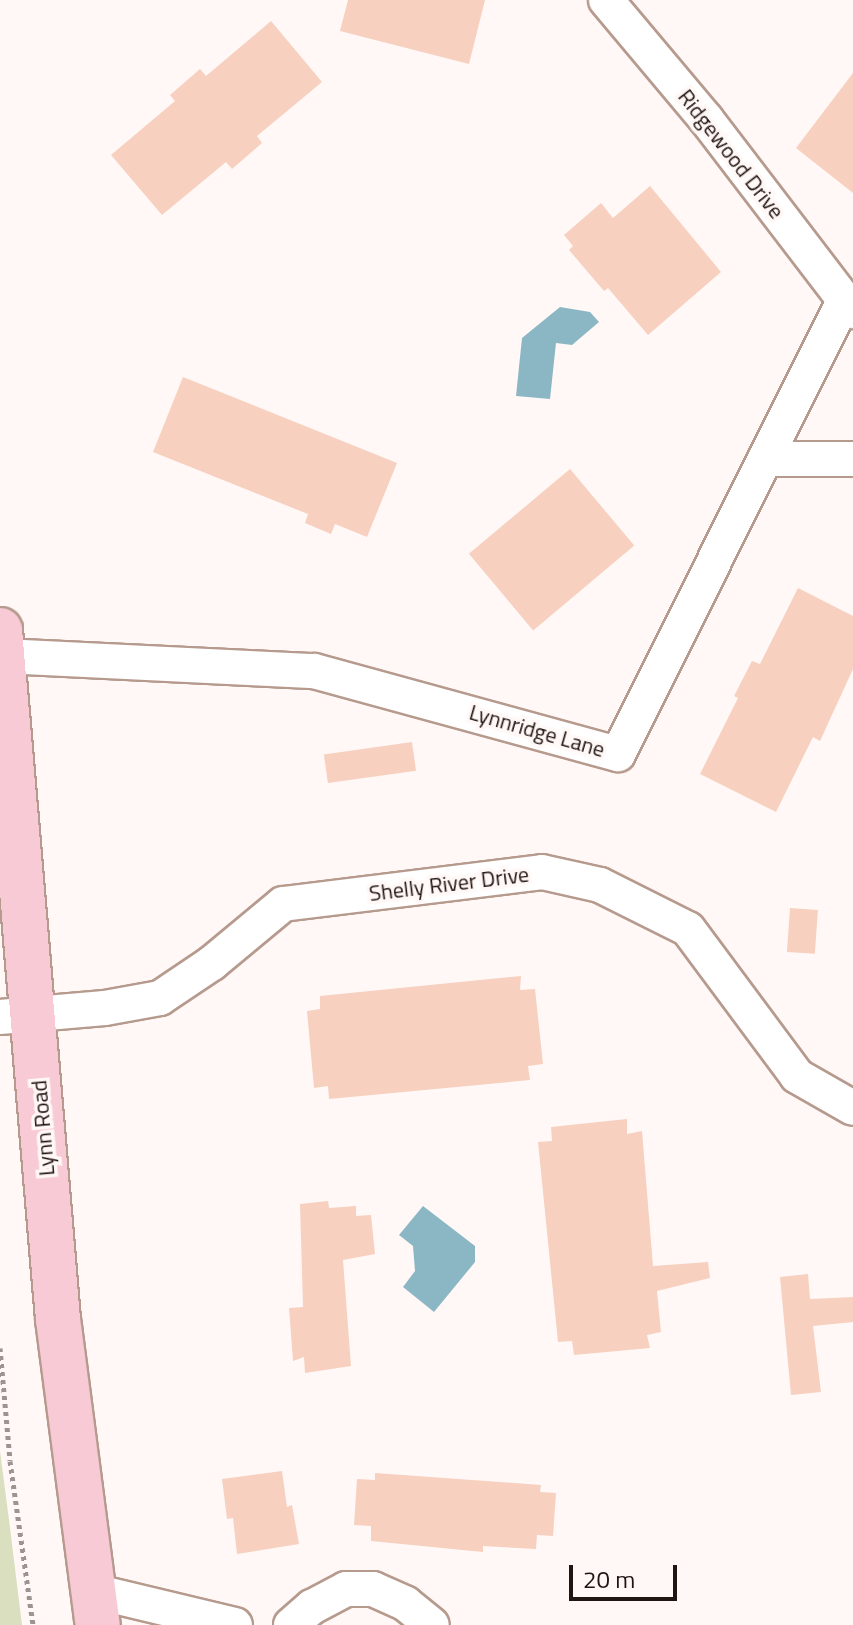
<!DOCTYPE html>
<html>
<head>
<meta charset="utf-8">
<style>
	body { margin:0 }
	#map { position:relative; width:853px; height:1625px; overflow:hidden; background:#fff8f6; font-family:"Titillium Web",sans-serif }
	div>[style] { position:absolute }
	.green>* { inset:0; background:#dadfbf }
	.water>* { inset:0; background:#8bb7c4 }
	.building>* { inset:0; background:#f7d0bf; transform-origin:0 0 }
	.path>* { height:5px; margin-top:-2.5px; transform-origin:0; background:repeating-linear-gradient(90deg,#9d9491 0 4px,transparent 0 8px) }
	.roads { filter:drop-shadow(2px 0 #b69a8e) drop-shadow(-2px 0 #b69a8e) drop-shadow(0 2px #b69a8e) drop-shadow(0 -2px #b69a8e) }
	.minor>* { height:34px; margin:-17px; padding:0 17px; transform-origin:17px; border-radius:17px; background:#fff }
	.major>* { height:44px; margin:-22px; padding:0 22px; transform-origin:22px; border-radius:22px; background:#f8cad6 }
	span { translate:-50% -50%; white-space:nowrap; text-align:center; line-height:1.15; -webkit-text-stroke:7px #fff8f6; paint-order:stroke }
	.street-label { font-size:22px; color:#201511 }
	.scale { position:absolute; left:569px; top:1565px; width:108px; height:36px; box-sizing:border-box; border:4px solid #201511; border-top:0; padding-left:10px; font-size:24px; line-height:28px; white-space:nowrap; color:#201511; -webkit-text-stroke:6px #fff8f6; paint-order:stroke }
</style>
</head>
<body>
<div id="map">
	<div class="green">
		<i style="clip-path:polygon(0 1451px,9px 1520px,22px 1625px,0 1625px)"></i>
	</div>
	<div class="water">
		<i style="clip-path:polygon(560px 307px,590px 312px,599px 322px,572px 345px,556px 343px,550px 399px,516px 396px,522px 338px)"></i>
		<i style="clip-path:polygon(423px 1206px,475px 1246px,475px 1262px,434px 1312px,403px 1287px,415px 1271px,413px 1246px,399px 1235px)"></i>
	</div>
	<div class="building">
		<i style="clip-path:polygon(348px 0,485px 0,469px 64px,340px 31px)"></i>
		<i style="clip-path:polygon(271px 21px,322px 82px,257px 136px,262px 143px,232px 169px,226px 162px,162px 215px,111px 155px,175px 101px,170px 95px,200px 69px,206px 76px)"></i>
		<i style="clip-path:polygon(853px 73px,853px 193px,796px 148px)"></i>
		<i style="clip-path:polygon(650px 186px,721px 272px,648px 335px,608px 288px,604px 291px,569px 250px,573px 246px,564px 235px,601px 203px,613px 218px)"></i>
		<i style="clip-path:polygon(183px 377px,397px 463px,367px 537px,335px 524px,331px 534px,305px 523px,308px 514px,153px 452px)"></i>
		<i style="left:570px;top:469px;width:100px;height:132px;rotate:50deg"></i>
		<i style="clip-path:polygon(798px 588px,853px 616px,853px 669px,820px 741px,813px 737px,776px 812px,700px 774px,738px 698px,734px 696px,752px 661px,760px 664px)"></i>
		<i style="left:412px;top:742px;width:29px;height:89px;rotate:82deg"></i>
		<i style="left:790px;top:908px;width:28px;height:44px;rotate:4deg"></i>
		<i style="clip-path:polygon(521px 976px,520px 990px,535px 989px,543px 1064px,528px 1066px,530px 1080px,329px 1099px,328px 1086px,314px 1088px,307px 1011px,320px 1009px,320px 996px)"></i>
		<i style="clip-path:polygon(627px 1119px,627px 1134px,642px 1131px,653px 1266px,708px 1262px,710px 1278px,657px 1291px,661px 1332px,647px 1335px,650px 1348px,574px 1355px,572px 1341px,558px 1342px,538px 1142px,552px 1141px,551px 1127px)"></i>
		<i style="clip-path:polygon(328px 1201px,329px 1208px,356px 1206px,356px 1216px,371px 1215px,375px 1254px,343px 1260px,351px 1366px,305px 1373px,304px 1357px,293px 1361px,289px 1308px,303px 1307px,300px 1204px)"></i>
		<i style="clip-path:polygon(808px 1274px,810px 1299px,853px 1297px,853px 1322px,813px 1326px,821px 1392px,791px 1395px,780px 1277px)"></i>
		<i style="clip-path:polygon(282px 1471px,287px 1507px,292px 1505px,299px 1544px,237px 1554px,233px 1518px,227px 1519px,222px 1479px)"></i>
		<i style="clip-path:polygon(375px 1473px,541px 1485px,540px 1492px,556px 1493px,553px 1536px,537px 1535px,536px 1549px,483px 1546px,483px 1552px,371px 1541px,371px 1526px,354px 1525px,357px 1479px,375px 1480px)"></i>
	</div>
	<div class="path">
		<i style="left:0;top:1348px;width:113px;rotate:84.9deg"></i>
		<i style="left:10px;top:1461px;width:166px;rotate:82deg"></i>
	</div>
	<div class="roads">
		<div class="minor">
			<i style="left:606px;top:0;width:155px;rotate:50deg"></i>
			<i style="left:706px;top:119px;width:242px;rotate:52.6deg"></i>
			<i style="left:765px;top:459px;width:88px"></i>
			<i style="left:3px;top:656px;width:311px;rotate:2.8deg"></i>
			<i style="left:314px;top:671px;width:315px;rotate:15.3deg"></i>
			<i style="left:618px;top:754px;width:506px;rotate:-63.49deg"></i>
			<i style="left:0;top:1017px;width:105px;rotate:-4.9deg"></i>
			<i style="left:105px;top:1008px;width:56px;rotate:-10.3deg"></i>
			<i style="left:160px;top:998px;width:63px;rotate:-33.9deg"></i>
			<i style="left:212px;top:963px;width:92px;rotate:-39.7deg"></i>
			<i style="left:283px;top:904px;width:261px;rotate:-7deg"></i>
			<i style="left:542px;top:872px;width:59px;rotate:12.6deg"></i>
			<i style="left:600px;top:885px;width:98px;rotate:26.6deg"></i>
			<i style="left:688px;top:929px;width:183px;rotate:53.4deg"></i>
			<i style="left:797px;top:1076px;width:64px;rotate:29.7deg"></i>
			<i style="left:93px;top:1591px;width:146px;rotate:13.5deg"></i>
			<i style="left:291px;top:1625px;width:28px;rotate:-41deg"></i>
			<i style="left:312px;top:1607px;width:38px;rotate:-28deg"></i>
			<i style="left:346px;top:1589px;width:27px"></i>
			<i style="left:373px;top:1589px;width:36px;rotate:24deg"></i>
			<i style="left:406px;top:1604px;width:33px;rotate:39deg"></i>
		</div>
		<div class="major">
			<i style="left:0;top:630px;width:691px;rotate:85.19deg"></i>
			<i style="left:58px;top:1319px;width:309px;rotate:82.6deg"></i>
		</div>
	</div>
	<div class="street-label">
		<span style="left:731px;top:154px;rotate:52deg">Ridgewood Drive</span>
		<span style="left:537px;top:731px;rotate:16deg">Lynnridge Lane</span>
		<span style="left:449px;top:884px;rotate:-7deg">Shelly River Drive</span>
		<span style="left:43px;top:1128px;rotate:-95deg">Lynn Road</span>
	</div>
	<div class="scale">20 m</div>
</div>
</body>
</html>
